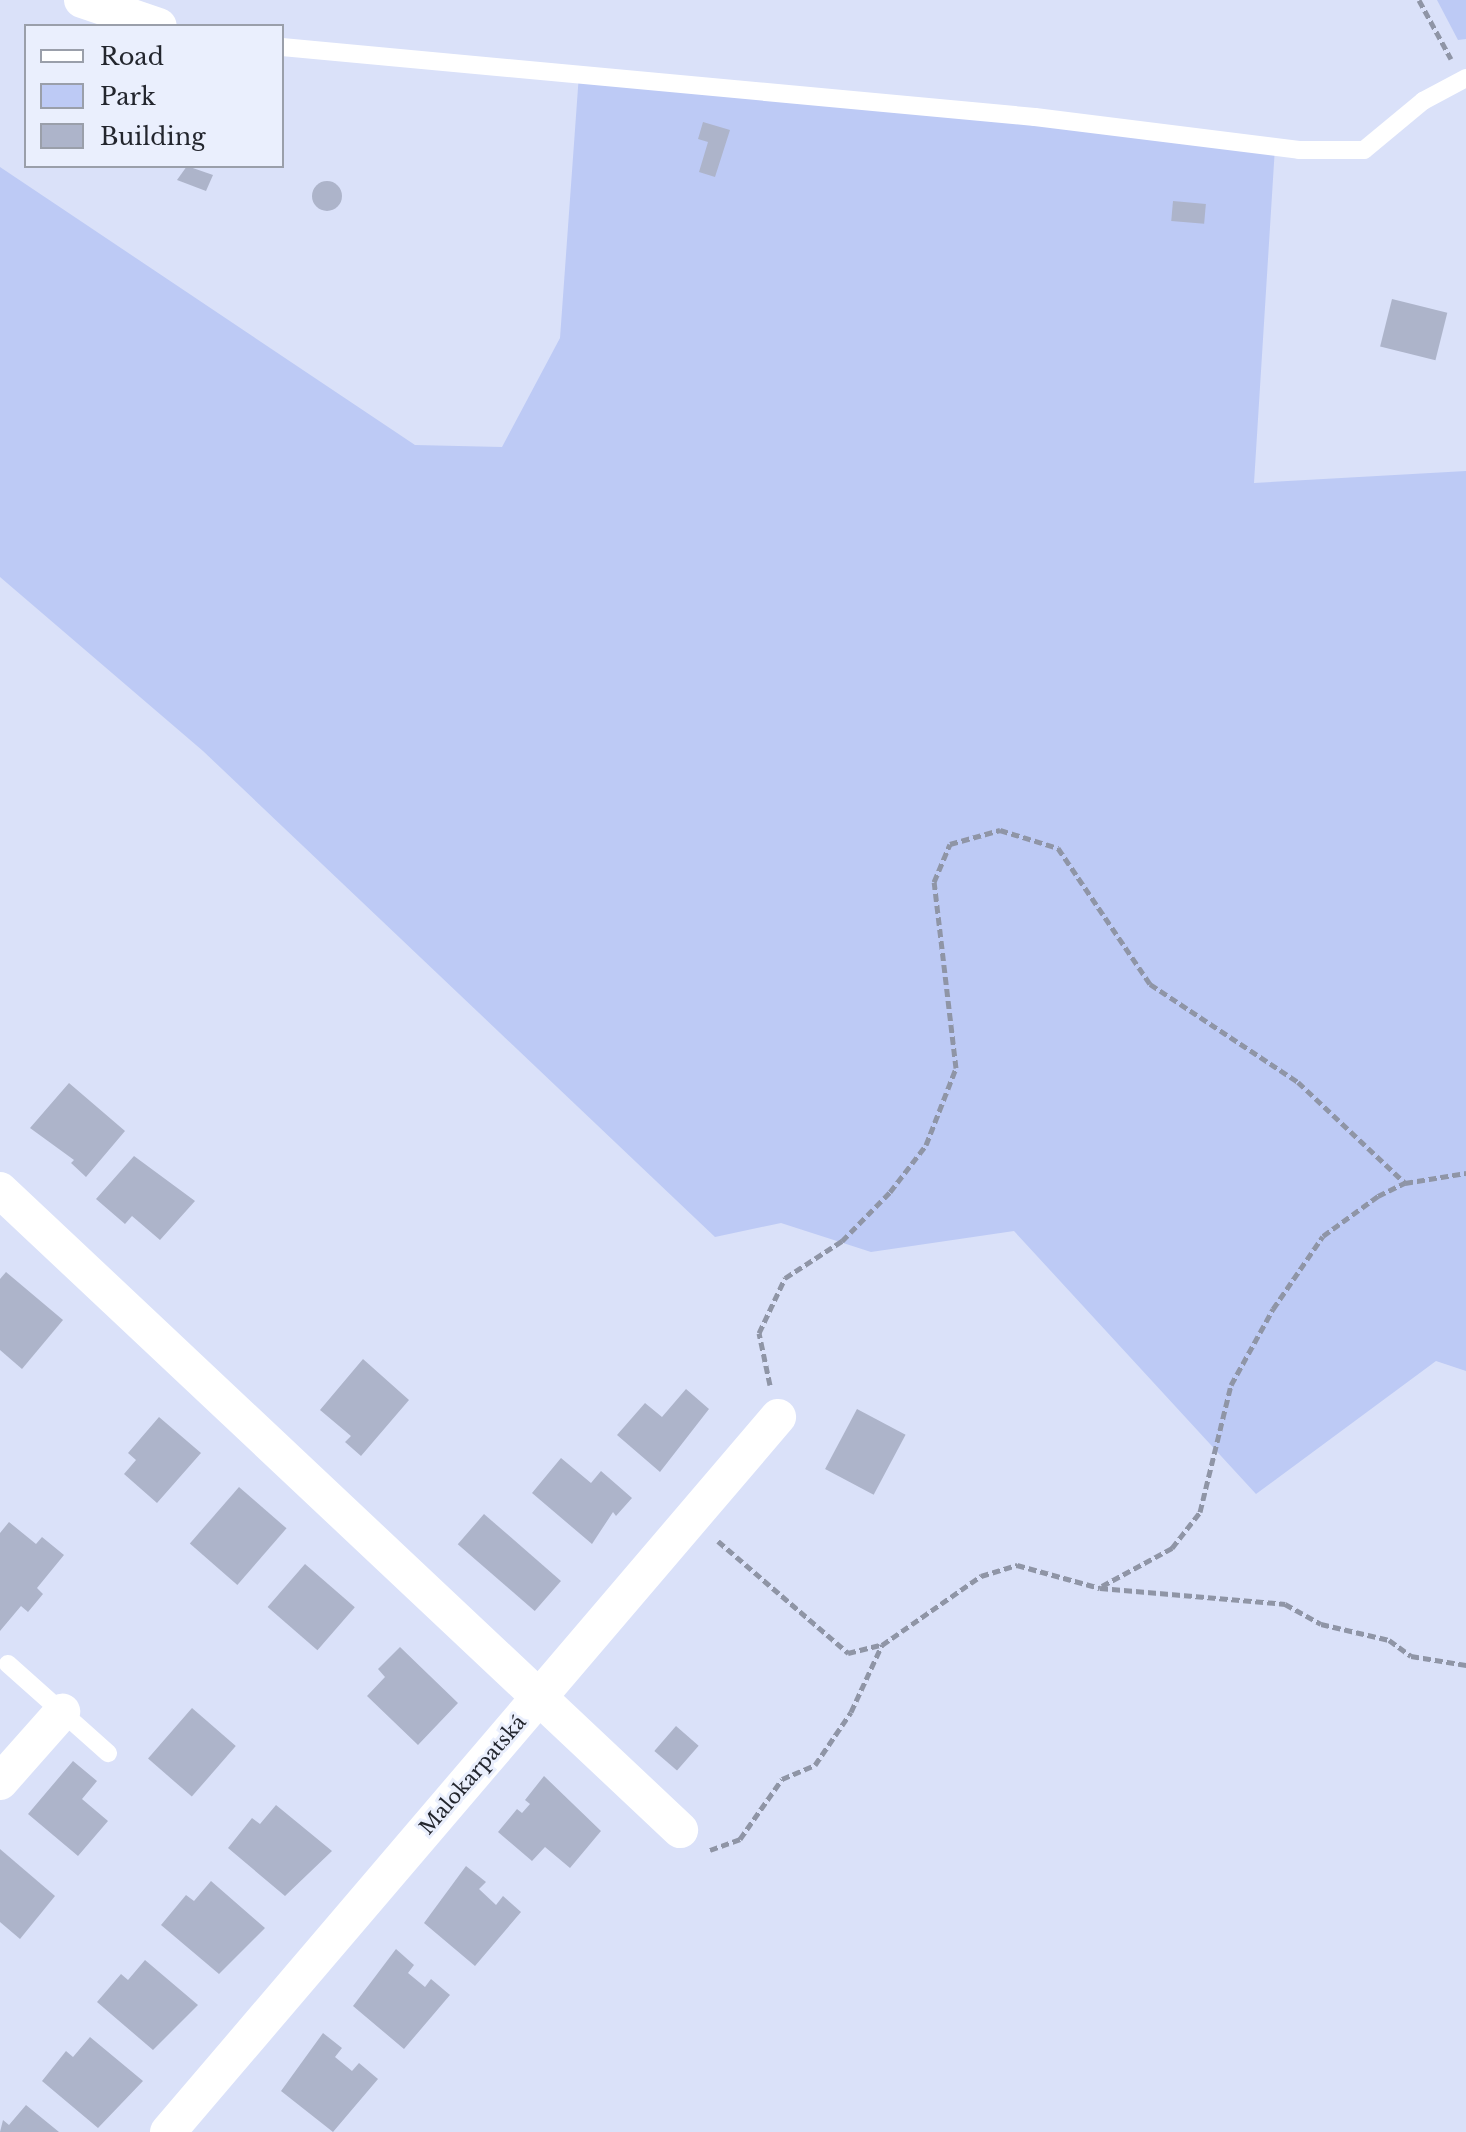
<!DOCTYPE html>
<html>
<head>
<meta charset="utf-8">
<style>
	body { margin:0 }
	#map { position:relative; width:1466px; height:2132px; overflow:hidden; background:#dae1f9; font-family:"Libre Baskerville",serif }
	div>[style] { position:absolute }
	.green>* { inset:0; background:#bdcaf5 }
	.building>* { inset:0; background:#adb4ca; transform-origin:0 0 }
	.round { border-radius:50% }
	.path>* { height:5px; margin-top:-2.5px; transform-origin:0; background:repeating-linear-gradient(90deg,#8f95a6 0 8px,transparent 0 12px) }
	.lane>* { height:18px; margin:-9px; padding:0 9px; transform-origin:9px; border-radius:9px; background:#fff }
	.street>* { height:36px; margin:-18px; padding:0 18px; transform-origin:18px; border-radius:18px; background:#fff }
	span { translate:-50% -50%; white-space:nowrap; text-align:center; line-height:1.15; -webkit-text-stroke:6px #eaeffd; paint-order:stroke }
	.street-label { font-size:20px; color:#23262e }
	.legend { position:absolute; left:24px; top:24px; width:260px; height:144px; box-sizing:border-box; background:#eaeffd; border:2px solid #9a9faa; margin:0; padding:10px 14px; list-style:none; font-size:24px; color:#23262e }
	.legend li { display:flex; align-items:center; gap:16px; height:40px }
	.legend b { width:40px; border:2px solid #9a9faa }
</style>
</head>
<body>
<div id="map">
	<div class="green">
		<i style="clip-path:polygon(1437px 0,1466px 0,1466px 39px,1458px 40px)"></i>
		<i style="clip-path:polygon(579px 74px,1275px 147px,1254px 483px,1466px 471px,1466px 1371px,1436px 1361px,1256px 1494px,1014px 1231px,871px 1252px,781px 1223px,715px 1237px,203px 751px,0 577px,0 167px,415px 445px,502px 447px,560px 338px)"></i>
	</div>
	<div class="building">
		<i style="clip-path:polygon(703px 122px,730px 130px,715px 177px,699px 172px,708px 142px,698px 139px)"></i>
		<i style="clip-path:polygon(187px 166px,213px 175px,206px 191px,177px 180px)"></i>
		<i class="round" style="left:312px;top:181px;width:30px;height:30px"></i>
		<i style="left:1173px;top:201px;width:33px;height:20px;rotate:5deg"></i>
		<i style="left:1392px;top:299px;width:57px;height:49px;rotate:14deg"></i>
		<i style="clip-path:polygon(69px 1083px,125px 1131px,86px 1177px,71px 1163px,74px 1160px,30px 1128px)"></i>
		<i style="clip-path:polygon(134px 1156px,195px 1201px,160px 1240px,132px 1216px,125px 1224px,96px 1199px)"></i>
		<i style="clip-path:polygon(6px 1272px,63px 1320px,22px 1369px,0 1350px,0 1279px)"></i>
		<i style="clip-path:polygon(363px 1359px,409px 1400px,361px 1456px,345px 1442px,351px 1436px,320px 1410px)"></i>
		<i style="clip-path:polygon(686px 1389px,709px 1409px,660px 1472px,617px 1435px,645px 1403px,662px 1417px)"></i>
		<i style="left:857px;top:1409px;width:55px;height:68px;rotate:28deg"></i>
		<i style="clip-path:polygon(159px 1417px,201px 1453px,157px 1503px,124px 1474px,136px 1460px,128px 1453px)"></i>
		<i style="clip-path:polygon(561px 1458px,591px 1483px,601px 1471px,632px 1498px,616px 1516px,613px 1512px,592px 1544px,532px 1493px)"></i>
		<i style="left:239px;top:1487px;width:63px;height:75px;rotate:41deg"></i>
		<i style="left:484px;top:1514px;width:102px;height:40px;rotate:41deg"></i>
		<i style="clip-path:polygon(9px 1522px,36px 1544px,42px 1537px,64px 1555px,37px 1588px,43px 1594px,28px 1612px,21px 1606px,0 1631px,0 1533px)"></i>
		<i style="left:305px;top:1564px;width:66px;height:57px;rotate:41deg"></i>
		<i style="clip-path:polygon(400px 1647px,458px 1703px,418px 1745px,367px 1696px,385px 1677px,378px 1669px)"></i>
		<i style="left:192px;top:1708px;width:58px;height:67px;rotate:41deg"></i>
		<i style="left:676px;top:1726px;width:30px;height:33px;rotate:41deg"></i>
		<i style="clip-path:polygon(73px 1761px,97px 1781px,82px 1799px,108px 1821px,78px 1856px,28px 1814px)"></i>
		<i style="clip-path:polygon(544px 1776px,601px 1831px,570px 1868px,545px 1847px,532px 1861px,498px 1832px,517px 1809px,522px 1813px,530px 1804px,525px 1800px)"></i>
		<i style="clip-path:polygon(276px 1805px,332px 1851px,285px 1896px,228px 1848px,252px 1818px,260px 1824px)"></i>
		<i style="clip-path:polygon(0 1849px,55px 1896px,20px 1939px,0 1922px)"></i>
		<i style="clip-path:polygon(466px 1866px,486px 1882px,479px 1889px,496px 1905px,503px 1896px,521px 1912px,475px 1966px,424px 1923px)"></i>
		<i style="clip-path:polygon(211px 1881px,265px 1928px,219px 1974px,161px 1925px,186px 1895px,194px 1901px)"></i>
		<i style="clip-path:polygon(396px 1949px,414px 1965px,408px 1973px,425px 1987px,431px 1979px,450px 1995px,404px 2049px,353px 2006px)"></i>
		<i style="clip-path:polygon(145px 1960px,198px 2005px,153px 2050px,97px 2002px,121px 1974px,128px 1980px)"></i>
		<i style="clip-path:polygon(323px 2033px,342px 2048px,335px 2057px,352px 2071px,359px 2063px,378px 2079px,333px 2132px,281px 2091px)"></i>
		<i style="clip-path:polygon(90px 2037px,143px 2081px,98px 2128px,42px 2081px,66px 2051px,73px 2057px)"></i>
		<i style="clip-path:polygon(26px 2105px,59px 2132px,0 2132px,3px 2120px,9px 2125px)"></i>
	</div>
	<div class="path">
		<i style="left:1419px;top:0;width:67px;rotate:61.5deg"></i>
		<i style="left:770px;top:1385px;width:53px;rotate:-101.9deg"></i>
		<i style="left:759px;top:1333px;width:61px;rotate:-64.7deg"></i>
		<i style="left:785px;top:1278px;width:68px;rotate:-33deg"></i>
		<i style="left:842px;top:1241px;width:69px;rotate:-45.6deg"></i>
		<i style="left:890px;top:1192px;width:59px;rotate:-52.5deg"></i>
		<i style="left:926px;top:1145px;width:83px;rotate:-68.7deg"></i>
		<i style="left:956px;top:1068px;width:187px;rotate:-96.7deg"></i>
		<i style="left:934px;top:882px;width:41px;rotate:-67.2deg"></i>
		<i style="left:950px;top:844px;width:52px;rotate:-15.6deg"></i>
		<i style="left:1000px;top:830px;width:61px;rotate:17.2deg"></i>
		<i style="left:1058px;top:848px;width:164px;rotate:55.9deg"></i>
		<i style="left:1150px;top:984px;width:178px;rotate:33.5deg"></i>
		<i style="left:1298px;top:1082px;width:147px;rotate:43.3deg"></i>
		<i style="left:718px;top:1541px;width:172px;rotate:40.7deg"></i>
		<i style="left:848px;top:1653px;width:34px;rotate:-14deg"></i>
		<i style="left:1102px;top:1586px;width:80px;rotate:-28.5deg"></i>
		<i style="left:1172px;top:1548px;width:46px;rotate:-52.1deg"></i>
		<i style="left:1200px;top:1512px;width:131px;rotate:-76.3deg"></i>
		<i style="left:1231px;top:1385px;width:87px;rotate:-61.1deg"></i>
		<i style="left:1273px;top:1309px;width:88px;rotate:-55.6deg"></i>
		<i style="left:1323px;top:1236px;width:68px;rotate:-36deg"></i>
		<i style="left:1378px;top:1196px;width:30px;rotate:-26deg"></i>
		<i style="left:1405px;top:1183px;width:62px;rotate:-9.3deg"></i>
		<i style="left:710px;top:1850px;width:32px;rotate:-20deg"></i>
		<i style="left:740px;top:1839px;width:73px;rotate:-55deg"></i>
		<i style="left:782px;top:1779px;width:36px;rotate:-23deg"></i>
		<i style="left:815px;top:1765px;width:64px;rotate:-55.8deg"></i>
		<i style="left:851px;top:1712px;width:74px;rotate:-65.2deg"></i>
		<i style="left:882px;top:1645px;width:121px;rotate:-34.9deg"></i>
		<i style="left:981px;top:1576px;width:38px;rotate:-17deg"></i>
		<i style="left:1017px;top:1565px;width:86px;rotate:15.5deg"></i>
		<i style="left:1100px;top:1588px;width:186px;rotate:4.9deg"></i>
		<i style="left:1285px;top:1604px;width:41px;rotate:29.1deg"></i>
		<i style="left:1321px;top:1624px;width:70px;rotate:13.2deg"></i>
		<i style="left:1389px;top:1640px;width:27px;rotate:36deg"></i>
		<i style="left:1411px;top:1656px;width:56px;rotate:9.3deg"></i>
	</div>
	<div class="lane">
		<i style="left:282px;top:47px;width:756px;rotate:5.31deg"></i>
		<i style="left:1035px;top:117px;width:266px;rotate:7.1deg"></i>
		<i style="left:1299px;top:150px;width:65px"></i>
		<i style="left:1364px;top:150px;width:77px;rotate:-39.7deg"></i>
		<i style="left:1423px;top:101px;width:49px;rotate:-28.1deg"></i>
		<i style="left:8px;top:1664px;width:134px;rotate:41.7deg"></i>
	</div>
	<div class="street">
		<i style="left:82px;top:0;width:81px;rotate:18.7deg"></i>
		<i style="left:0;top:1190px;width:934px;rotate:43.26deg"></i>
		<i style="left:0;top:1782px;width:94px;rotate:-48.5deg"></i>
		<i style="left:168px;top:2132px;width:940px;rotate:-49.53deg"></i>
	</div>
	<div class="street-label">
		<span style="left:473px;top:1775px;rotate:-49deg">Malokarpatská</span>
	</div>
	<ul class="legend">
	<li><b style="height:10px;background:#fff"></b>Road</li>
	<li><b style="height:22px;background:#bdcaf5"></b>Park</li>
	<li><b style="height:22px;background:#adb4ca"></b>Building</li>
	</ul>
</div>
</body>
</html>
